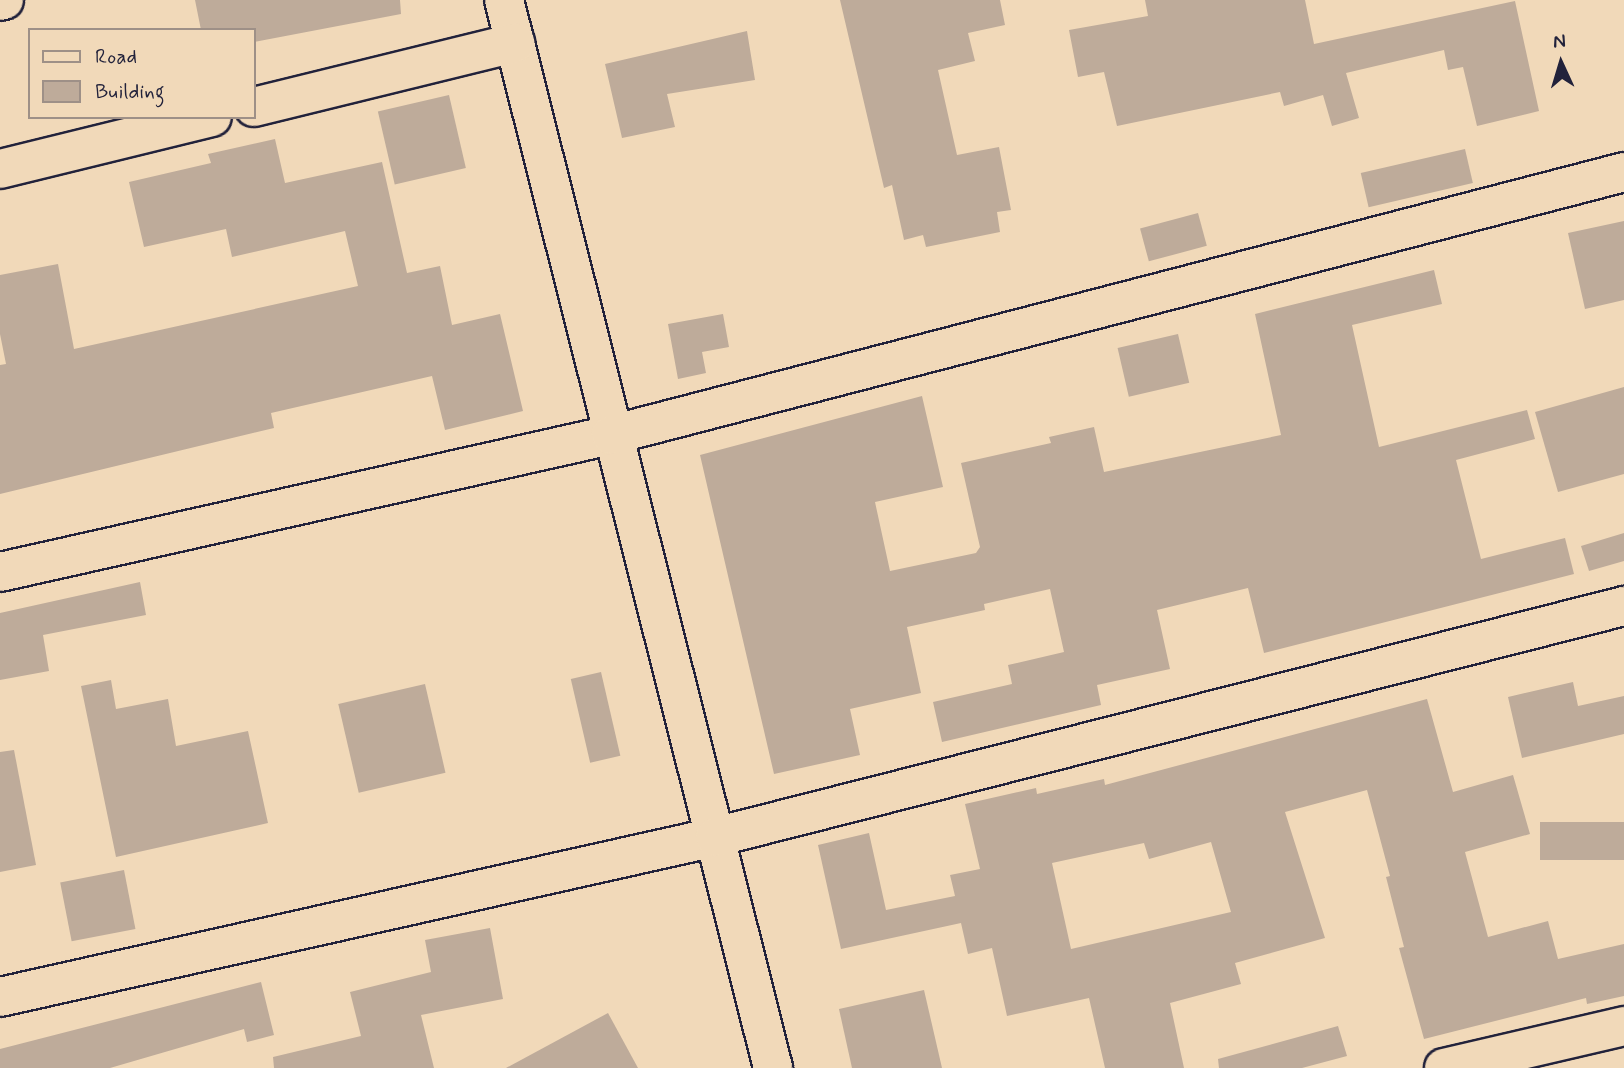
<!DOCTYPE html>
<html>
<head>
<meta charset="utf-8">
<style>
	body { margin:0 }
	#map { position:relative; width:1624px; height:1068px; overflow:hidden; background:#f1d9b9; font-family:Mynerve,sans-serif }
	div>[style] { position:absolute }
	.building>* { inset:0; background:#beab9a; transform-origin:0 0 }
	.roads { filter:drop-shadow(2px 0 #22223b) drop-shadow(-2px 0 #22223b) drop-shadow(0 2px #22223b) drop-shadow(0 -2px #22223b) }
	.minor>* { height:38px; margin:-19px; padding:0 19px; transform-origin:19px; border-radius:19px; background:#f1d9b9 }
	span { translate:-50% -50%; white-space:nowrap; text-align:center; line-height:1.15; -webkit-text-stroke:5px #f1d9b9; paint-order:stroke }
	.legend { position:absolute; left:28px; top:28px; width:228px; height:91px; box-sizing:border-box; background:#f1d9b9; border:2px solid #9e9087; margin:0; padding:9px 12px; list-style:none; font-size:21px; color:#22223b }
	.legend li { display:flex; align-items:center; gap:14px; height:35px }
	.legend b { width:35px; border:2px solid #9e9087 }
	.north { position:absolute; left:1526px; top:28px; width:70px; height:70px; -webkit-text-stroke:5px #f1d9b9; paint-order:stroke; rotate:356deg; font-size:19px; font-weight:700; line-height:28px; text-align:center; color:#22223b }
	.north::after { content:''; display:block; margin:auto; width:24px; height:32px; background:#22223b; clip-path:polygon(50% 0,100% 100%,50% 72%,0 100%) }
</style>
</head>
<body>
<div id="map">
	<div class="building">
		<i style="clip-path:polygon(195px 0,400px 0,401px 14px,254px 42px,254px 30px,201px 30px)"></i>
		<i style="clip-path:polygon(840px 0,1000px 0,1005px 25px,968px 33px,975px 61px,938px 70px,957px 155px,999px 147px,1011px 210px,997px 212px,1000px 232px,926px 247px,923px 235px,904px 240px,892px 185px,884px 188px)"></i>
		<i style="clip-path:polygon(1145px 0,1305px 0,1314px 44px,1515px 1px,1539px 111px,1477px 126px,1463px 67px,1448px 70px,1444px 50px,1346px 73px,1359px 118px,1332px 126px,1323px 95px,1284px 106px,1280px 92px,1117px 126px,1104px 72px,1078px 77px,1069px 30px,1148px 16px)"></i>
		<i style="clip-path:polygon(747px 31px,755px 80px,667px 94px,675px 127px,622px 138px,605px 64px)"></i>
		<i style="left:449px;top:95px;width:75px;height:73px;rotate:77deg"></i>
		<i style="clip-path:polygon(275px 139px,285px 183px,382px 162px,407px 273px,440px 266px,452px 325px,500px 314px,523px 411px,445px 430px,432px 376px,271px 413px,274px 428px,0 494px,0 365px,6px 364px,0 334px,0 275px,58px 264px,74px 349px,358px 286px,345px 231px,232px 257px,226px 229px,144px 247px,129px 182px,211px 163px,208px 154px)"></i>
		<i style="left:1465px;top:149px;width:35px;height:107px;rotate:77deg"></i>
		<i style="left:1198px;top:213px;width:34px;height:60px;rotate:75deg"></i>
		<i style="clip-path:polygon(1624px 221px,1624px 300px,1585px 309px,1568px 233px)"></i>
		<i style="clip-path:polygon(1434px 270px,1442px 304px,1352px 325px,1379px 447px,1527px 410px,1535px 439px,1456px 460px,1481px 559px,1565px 538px,1574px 574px,1264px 653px,1248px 588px,1157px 610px,1170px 669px,1097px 685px,1101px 705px,942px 742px,933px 702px,1012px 684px,1008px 665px,1064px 652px,1050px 589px,984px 604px,985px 610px,907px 627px,921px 693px,850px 709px,860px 755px,774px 774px,700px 455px,922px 396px,943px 487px,875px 502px,890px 571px,976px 553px,980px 547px,961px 463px,1051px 443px,1049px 437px,1094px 427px,1104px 472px,1281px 435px,1255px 314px)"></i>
		<i style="clip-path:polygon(723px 314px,729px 347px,702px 352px,706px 373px,678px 379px,668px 324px)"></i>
		<i style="left:1178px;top:334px;width:50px;height:62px;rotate:77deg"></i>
		<i style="clip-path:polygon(1624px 387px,1624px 474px,1558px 492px,1535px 412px)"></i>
		<i style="clip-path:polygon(1624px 533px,1624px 561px,1589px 571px,1581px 546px)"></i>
		<i style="clip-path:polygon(140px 582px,146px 615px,43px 635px,49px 671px,0 680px,0 613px)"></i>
		<i style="left:601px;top:672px;width:86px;height:31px;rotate:77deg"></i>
		<i style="clip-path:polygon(111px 680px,116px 709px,168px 699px,176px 746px,248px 731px,268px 823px,116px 857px,81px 686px)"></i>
		<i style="clip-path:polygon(1573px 682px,1578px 706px,1624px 696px,1624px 734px,1522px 758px,1508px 697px)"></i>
		<i style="left:425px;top:684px;width:91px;height:89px;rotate:77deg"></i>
		<i style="clip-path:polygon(evenodd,1427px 699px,1453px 792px,1513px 775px,1530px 834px,1465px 852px,1488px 937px,1548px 921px,1558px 959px,1624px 944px,1624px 996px,1587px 1004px,1586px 998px,1424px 1039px,1399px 948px,1404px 947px,1386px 877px,1390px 876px,1367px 790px,1285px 812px,1325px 938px,1235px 963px,1241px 984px,1170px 1003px,1184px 1068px,1105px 1068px,1089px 998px,1007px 1016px,992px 948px,968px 954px,961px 923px,841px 949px,818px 845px,869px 833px,886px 910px,955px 896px,950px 875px,980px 869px,965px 804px,1036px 788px,1037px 794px,1104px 779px,1105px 785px,1427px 699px,1211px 842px,1231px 912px,1071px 949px,1052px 863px,1144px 843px,1149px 859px,1211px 842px)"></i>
		<i style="clip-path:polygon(14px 750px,36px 865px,0 872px,0 752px)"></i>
		<i style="left:1624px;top:822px;width:38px;height:84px;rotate:90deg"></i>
		<i style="left:124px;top:870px;width:60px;height:65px;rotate:79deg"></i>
		<i style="clip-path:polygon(490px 928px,503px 999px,421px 1015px,434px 1068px,274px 1068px,273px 1057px,361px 1036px,350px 992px,431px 972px,425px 940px)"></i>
		<i style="clip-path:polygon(261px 982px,274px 1035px,247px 1042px,244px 1029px,110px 1068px,0 1068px,0 1049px)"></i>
		<i style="clip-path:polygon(924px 990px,942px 1068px,852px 1068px,839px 1009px)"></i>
		<i style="clip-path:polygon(608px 1013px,638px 1068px,506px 1068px)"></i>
		<i style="clip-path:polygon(1338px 1026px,1347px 1056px,1302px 1068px,1219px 1068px,1218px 1059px)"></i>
	</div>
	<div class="roads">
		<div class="minor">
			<i style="left:504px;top:0;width:1101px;rotate:75.86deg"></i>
			<i style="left:0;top:1px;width:4px;rotate:-14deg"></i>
			<i style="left:254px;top:107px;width:269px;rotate:-13.8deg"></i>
			<i style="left:0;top:169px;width:218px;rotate:-13.8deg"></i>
			<i style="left:0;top:572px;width:626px;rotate:-12.64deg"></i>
			<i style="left:611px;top:435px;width:1047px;rotate:-14.55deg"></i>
			<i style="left:0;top:997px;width:733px;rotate:-12.61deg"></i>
			<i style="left:715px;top:837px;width:938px;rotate:-14.26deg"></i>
			<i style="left:1444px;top:1068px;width:185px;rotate:-13.1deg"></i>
		</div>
	</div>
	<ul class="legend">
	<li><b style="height:9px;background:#f1d9b9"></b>Road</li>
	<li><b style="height:19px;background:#beab9a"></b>Building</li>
	</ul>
	<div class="north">N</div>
</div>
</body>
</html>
